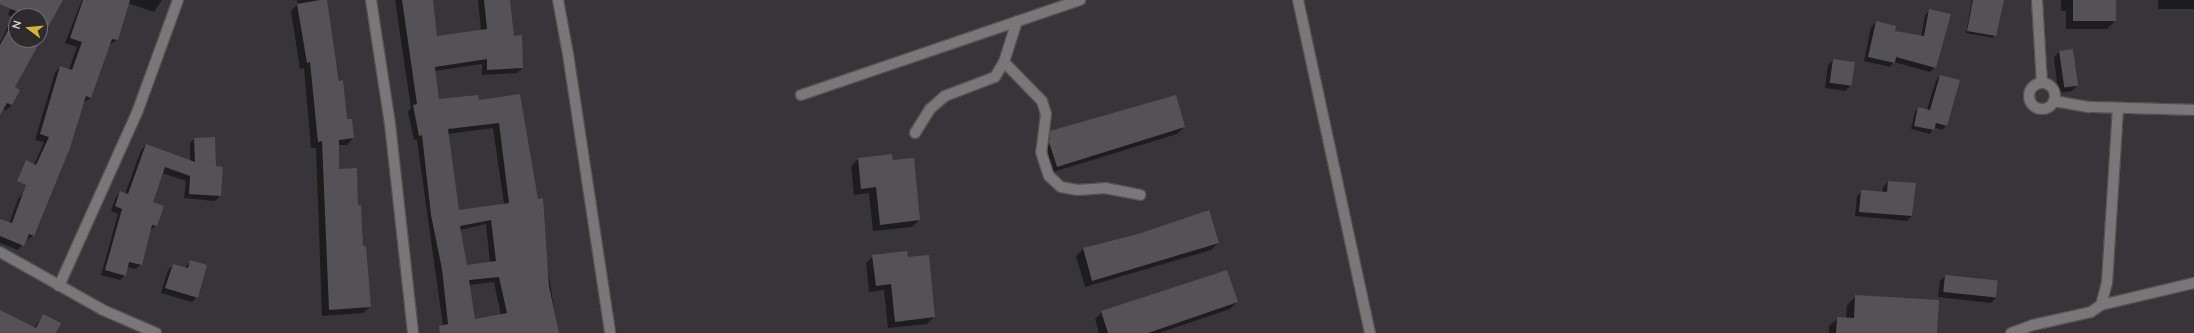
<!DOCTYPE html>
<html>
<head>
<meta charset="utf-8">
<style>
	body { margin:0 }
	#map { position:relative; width:2194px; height:333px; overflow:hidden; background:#373539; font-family:"Nunito Sans",sans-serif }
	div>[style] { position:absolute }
	.shadow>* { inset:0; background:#0007; transform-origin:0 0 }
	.building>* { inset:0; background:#545256; transform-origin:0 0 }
	.roads { filter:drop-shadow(1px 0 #545256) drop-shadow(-1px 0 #545256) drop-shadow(0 1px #545256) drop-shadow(0 -1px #545256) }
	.minor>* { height:10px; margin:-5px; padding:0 5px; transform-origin:5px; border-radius:5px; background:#797777 }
	.minor>.ring { margin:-5px; padding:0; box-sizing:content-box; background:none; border:10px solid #797777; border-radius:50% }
	span { translate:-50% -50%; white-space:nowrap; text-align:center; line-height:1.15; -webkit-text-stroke:3.5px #2d2b2e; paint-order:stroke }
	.north { position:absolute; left:8px; top:8px; width:40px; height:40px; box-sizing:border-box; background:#2d2b2e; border:1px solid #716f72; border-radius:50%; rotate:286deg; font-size:11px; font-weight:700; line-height:16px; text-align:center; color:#d7d6d8 }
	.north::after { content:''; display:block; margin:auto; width:14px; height:18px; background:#d4b635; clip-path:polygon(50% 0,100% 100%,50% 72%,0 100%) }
</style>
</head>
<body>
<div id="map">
	<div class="shadow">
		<i style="clip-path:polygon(evenodd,14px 0,62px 0,14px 88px,12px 105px,6px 110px,1px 108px,0 111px,0 42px,13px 17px,8px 15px,14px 0,16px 16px,40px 16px,40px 40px,16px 40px,16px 16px)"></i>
		<i style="clip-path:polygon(82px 0,162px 0,154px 12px,128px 3px,117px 40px,109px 45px,90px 98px,83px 103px,28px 179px,44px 142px,35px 140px,55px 73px,60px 67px,69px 70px,77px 47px,65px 43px)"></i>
		<i style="clip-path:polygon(297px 0,326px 0,346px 120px,353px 138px,347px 145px,338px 145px,338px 170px,357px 206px,370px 307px,363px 313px,322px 316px,316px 148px,311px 148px,304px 68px,300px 69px,291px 11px,298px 4px)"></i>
		<i style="clip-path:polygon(evenodd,395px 0,432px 0,436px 37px,481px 31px,478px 0,509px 0,513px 37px,522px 68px,517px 73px,482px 75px,482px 64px,434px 71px,438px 100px,478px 101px,520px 95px,558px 333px,444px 333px,417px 140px,414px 140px,408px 112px,411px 108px,395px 0,493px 128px,504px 204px,458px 211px,447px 134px,493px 128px,395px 0,486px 224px,490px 263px,467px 266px,460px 230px,486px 224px,395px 0,494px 282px,501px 315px,474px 320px,469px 285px,494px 282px)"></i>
		<i style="clip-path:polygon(1972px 0,2003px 0,1993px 38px,1966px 33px)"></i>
		<i style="clip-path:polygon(2061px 0,2116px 0,2115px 21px,2107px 29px,2066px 29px,2066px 11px,2061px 11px)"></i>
		<i style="left:2158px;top:0;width:36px;height:9px"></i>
		<i style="clip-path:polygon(1930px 10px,1935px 67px,1930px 72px,1894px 62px,1890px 67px,1864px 61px,1871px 27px,1876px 22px,1894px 31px,1921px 37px,1925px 15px)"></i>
		<i style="clip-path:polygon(2073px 50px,2077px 86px,2072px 91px,2058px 93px,2054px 57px,2059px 52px)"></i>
		<i style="clip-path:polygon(1833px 60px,1850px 86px,1845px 91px,1825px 88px,1828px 65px)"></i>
		<i style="clip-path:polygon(1940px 76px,1958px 81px,1946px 126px,1942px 130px,1934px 127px,1930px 134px,1911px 129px,1915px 112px,1918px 108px,1927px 110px,1936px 80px)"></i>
		<i style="clip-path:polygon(1184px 127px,1177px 134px,1050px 173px,1044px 139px,1051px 132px)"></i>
		<i style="clip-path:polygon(195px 138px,215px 167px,220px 196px,215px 201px,184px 198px,186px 181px,162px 173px,151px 203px,156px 226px,150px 230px,141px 264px,136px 269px,127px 267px,125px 275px,120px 280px,101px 275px,118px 214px,111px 211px,116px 197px,121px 192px,125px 194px,141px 150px,146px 145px,190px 161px,190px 143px)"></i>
		<i style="clip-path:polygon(891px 155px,919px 220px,912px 227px,873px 231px,869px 193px,854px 195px,851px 166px,858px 159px)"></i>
		<i style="clip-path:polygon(1888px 182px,1915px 184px,1912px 216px,1907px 221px,1855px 216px,1857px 196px,1862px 191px,1882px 193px,1883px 187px)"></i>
		<i style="clip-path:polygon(23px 194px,33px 236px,26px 240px,18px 250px,0 243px,0 220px,9px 224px,18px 199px)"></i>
		<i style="clip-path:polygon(1218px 243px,1211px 250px,1085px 287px,1076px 256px,1083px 249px)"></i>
		<i style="clip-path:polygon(873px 256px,907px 259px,934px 317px,927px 324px,888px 328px,884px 290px,869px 292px,866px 263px)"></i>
		<i style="clip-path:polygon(191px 261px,197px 297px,192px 302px,161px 293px,168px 270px,173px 265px,185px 268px)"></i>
		<i style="clip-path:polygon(1945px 276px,1996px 298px,1991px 303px,1938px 297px,1940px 281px)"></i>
		<i style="clip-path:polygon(1856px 296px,1936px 333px,1829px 333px,1829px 326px,1838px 318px,1846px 318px,1847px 305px)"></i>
		<i style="clip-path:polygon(1237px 302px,1230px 309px,1159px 333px,1099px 333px,1095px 319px,1102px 312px)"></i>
		<i style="clip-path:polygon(0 311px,34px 328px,43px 315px,55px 333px,0 333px)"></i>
	</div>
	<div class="building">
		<i style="clip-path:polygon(evenodd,0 0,63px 0,15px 87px,20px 90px,12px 105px,7px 103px,0 115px,0 45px,18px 12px,0 4px,0 0,16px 16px,40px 16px,40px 40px,16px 40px,16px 16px)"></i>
		<i style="clip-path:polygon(83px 0,130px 0,118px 40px,112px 39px,91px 98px,86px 96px,70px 148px,34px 236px,29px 234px,24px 246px,0 236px,0 219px,12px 223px,26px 185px,17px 181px,26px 160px,36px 165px,49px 137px,40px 134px,60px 66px,72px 70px,82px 42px,70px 38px)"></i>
		<i style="clip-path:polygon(320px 0,327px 0,339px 81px,343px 80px,347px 119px,352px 119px,354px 138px,339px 140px,339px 169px,357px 168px,358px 205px,361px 205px,363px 246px,366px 246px,371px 307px,329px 310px,322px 141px,318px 142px,310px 62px,307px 63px,297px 4px)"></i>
		<i style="clip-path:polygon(evenodd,402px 0,433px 0,437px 36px,487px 29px,484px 0,510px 0,514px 36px,522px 35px,523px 68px,487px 70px,487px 59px,435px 67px,439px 99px,478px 95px,479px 100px,520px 94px,538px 199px,543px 198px,549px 286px,559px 333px,440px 333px,439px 326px,448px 324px,442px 269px,431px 215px,422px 135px,419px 136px,413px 105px,417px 104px,402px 0,499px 123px,509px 203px,459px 210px,448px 129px,499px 123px,402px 0,491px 220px,496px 261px,467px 265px,460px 226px,491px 220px,402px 0,499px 277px,507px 313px,475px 319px,469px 280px,499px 277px)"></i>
		<i style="clip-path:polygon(1973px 0,2004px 0,1996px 36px,1967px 31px)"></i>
		<i style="left:2073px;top:0;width:43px;height:21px"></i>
		<i style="clip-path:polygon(1929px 9px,1951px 14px,1936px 68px,1896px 57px,1895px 63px,1868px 57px,1876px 21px,1896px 26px,1895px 31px,1924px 36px)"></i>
		<i style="left:2073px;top:49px;width:37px;height:14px;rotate:82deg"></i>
		<i style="left:1833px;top:59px;width:22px;height:24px;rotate:8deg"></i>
		<i style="clip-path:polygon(1940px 75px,1960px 80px,1947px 126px,1936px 123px,1934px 130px,1914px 126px,1918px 107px,1930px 110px)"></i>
		<i style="clip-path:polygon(1176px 95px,1185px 127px,1057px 167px,1049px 142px,1050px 131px)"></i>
		<i style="clip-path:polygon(215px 137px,216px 166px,223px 167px,221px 196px,189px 194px,190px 176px,165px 167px,153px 202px,164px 206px,157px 226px,152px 225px,142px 265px,129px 262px,126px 276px,105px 270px,122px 209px,115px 206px,120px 191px,128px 194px,146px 144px,195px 162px,194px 138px)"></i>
		<i style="clip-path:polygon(892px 154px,893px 160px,914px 158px,920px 220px,880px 225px,876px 187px,861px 189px,858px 158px)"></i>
		<i style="clip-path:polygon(1888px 181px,1916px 183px,1912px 216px,1859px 212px,1861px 190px,1887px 192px)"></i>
		<i style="clip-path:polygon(1209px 210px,1219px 243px,1092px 281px,1083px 248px,1138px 234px)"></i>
		<i style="clip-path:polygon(907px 251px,908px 257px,929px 255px,935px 317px,895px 322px,891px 284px,876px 286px,872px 255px)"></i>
		<i style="clip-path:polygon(190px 260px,207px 265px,198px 298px,165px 288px,173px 264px,188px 268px)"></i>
		<i style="clip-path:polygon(1227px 270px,1238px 302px,1148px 333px,1108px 333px,1101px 311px)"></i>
		<i style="left:1945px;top:275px;width:53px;height:17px;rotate:6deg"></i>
		<i style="clip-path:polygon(1855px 295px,1939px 300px,1937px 333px,1836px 333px,1837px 317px,1854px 318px)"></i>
		<i style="clip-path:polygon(0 310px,36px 328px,43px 314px,61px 323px,56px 333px,0 333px)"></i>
	</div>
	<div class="roads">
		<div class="minor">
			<i style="left:371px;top:0;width:125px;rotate:81.3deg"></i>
			<i style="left:390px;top:124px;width:210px;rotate:83.7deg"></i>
			<i style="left:558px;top:0;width:55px;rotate:79.5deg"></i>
			<i style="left:568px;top:54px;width:282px;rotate:81.4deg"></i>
			<i style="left:1298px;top:0;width:341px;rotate:77.8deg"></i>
			<i style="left:2037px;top:0;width:83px;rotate:86.6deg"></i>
			<i style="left:1004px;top:62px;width:54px;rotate:45.7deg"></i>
			<i style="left:1042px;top:101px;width:14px;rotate:73deg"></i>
			<i style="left:1046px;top:114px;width:38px;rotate:97deg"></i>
			<i style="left:1041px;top:152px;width:25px;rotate:72deg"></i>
			<i style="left:1049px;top:176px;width:16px;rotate:43deg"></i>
			<i style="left:1061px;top:187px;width:17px;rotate:10deg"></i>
			<i style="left:1078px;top:190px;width:27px;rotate:-4deg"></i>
			<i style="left:1105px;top:188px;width:36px;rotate:11deg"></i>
			<i class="ring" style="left:2029px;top:83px;width:16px;height:16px"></i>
			<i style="left:801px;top:95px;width:295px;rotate:-18.8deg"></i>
			<i style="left:2054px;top:101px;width:36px;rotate:10deg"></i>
			<i style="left:2089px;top:107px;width:105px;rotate:1.6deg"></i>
			<i style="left:915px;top:133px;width:28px;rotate:-58deg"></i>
			<i style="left:930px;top:109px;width:20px;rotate:-41deg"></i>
			<i style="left:945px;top:96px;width:53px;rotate:-20.8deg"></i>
			<i style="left:995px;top:77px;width:17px;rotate:-59deg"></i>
			<i style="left:1004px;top:62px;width:43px;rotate:-72.4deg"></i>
			<i style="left:0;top:252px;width:118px;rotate:29.4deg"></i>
			<i style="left:103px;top:310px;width:58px;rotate:23.5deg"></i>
			<i style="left:59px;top:286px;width:193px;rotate:-65.8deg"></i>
			<i style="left:138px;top:110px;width:117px;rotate:-70deg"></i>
			<i style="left:2101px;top:305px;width:96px;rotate:-13.3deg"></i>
			<i style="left:2011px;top:333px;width:23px;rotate:-20deg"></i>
			<i style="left:2033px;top:325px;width:59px;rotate:-12.6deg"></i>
			<i style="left:2091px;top:312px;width:12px;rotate:-35deg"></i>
			<i style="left:2101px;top:305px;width:23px;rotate:-75deg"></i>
			<i style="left:2107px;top:283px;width:175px;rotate:-86.4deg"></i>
		</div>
	</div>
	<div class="north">N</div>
</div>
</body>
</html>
